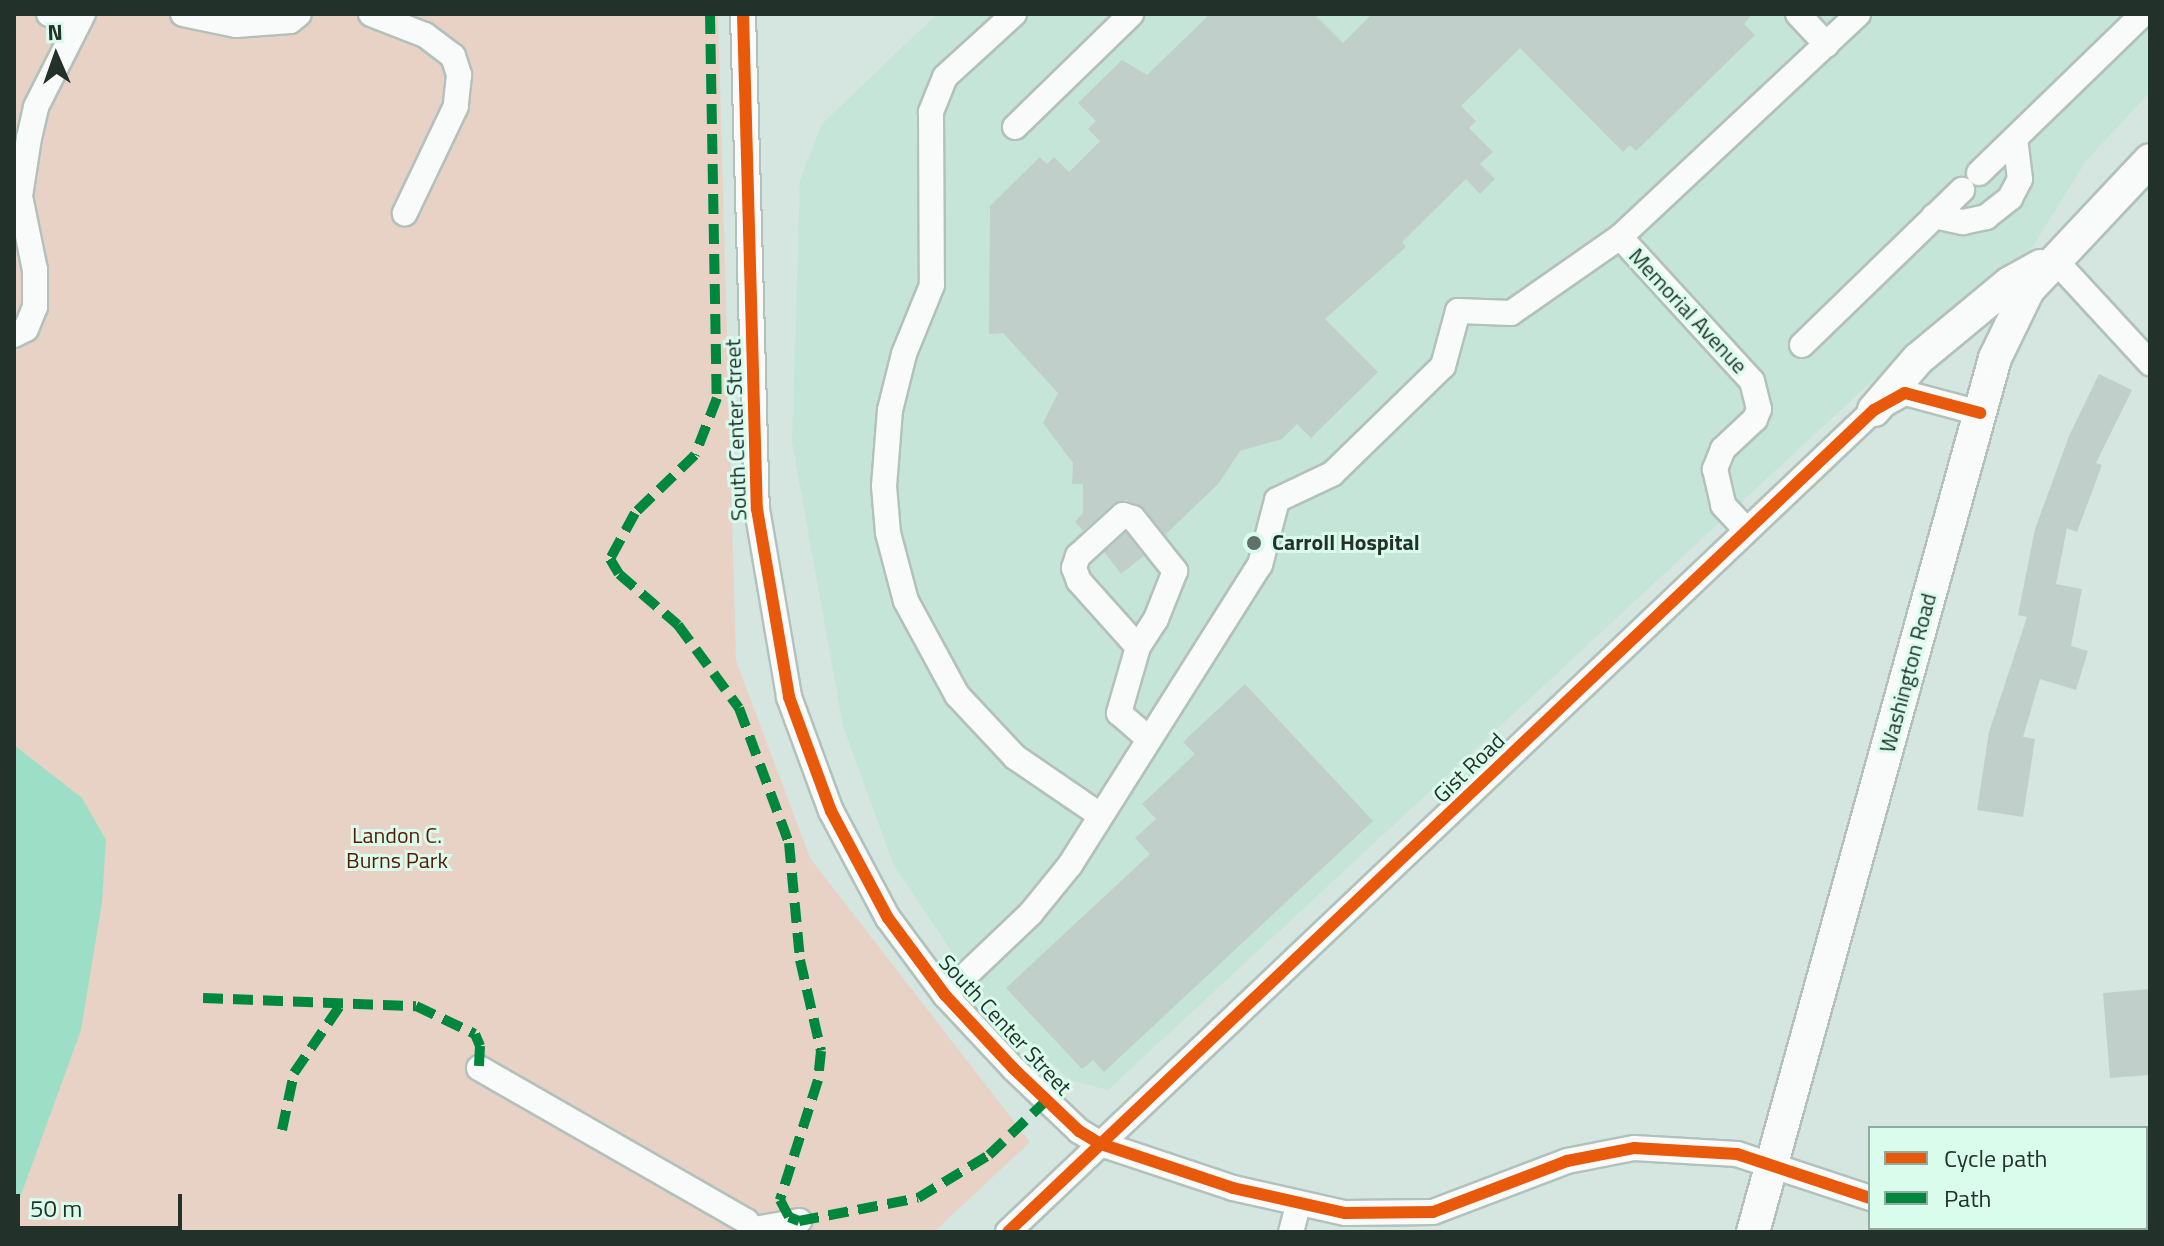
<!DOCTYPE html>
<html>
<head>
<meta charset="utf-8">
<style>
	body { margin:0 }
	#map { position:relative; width:2164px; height:1246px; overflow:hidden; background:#d4e6df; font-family:"Titillium Web",sans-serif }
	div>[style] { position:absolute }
	.built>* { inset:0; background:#c5e5d8 }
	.green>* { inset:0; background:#e8d2c5 }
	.water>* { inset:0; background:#9cdfc6 }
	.building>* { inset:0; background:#c0cfc9; transform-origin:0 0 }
	.roads { filter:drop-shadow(2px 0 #b3c1bb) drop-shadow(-2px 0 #b3c1bb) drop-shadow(0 2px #b3c1bb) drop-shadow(0 -2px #b3c1bb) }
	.minor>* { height:24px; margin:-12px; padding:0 12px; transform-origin:12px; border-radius:12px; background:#f9fbfa }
	.major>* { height:32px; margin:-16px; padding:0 16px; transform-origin:16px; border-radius:16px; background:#f9fbfa }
	.quiet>* { height:10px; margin-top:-5px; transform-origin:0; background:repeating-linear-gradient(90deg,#00873e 0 20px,transparent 0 30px) }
	.cycleway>* { height:12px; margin:-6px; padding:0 6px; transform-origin:6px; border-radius:6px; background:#e8590c }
	.dots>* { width:22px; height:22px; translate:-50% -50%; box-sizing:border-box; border:4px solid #d9fced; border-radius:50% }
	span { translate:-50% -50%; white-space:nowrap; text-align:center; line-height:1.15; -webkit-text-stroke:6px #d9fced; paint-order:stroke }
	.street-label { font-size:22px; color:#23312b }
	.poi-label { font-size:22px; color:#23312b; font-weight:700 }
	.left { translate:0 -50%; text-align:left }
	.park-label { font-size:22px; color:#591801 }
	.frame { position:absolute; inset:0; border:16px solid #23312b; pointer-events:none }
	.legend { position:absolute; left:1868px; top:1126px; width:280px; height:104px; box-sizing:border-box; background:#d9fced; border:2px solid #90ab9f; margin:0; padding:10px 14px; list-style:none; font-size:24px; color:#23312b }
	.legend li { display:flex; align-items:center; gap:16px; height:40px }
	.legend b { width:40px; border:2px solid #90ab9f }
	.north { position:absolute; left:16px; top:16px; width:80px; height:80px; -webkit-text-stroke:6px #d9fced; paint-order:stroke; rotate:358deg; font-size:22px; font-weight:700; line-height:32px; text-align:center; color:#23312b }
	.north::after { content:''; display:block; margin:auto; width:28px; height:36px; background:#23312b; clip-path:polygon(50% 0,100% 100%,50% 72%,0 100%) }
	.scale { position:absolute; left:16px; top:1194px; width:166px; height:36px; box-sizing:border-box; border:4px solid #23312b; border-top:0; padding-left:10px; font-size:24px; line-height:28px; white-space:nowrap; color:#23312b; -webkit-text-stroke:6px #d9fced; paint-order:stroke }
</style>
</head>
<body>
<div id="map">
	<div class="built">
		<i style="clip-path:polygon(937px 14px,2150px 14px,2150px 92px,2086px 161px,1991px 313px,1873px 380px,1108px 1090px,1070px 1080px,988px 1005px,894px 866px,843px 726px,792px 442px,800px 180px,822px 124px)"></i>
	</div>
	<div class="green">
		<i style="clip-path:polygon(14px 14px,718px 14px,736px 661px,810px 858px,1030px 1142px,934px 1232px,14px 1232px)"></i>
	</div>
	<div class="water">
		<i style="clip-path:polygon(14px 745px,82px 798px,106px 840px,102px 902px,81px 1030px,14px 1214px)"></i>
	</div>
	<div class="building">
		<i style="clip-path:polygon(1210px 14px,1314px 14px,1343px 43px,1372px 14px,1752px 14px,1744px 24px,1755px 35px,1636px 151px,1630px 145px,1623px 152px,1520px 48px,1461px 106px,1476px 121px,1469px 128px,1493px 152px,1480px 164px,1495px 179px,1480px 194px,1466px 179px,1402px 242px,1406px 247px,1325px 319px,1378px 372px,1311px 438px,1297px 424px,1282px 439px,1240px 451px,1218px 484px,1165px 535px,1144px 508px,1127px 500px,1114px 503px,1083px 531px,1075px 522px,1083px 513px,1083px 484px,1072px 484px,1073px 463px,1043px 423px,1058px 393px,1003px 333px,989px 334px,990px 206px,1040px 157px,1047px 164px,1054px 157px,1069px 172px,1100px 141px,1088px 129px,1096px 121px,1078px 103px,1122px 60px,1147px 75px)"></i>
		<i style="clip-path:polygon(2099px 374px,2132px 390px,2096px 463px,2102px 465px,2077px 532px,2067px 528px,2056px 584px,2082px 589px,2071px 646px,2088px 651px,2076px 690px,2040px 679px,2023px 737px,2035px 739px,2023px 817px,1977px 810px,1989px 732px,2027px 617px,2018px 615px,2035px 529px,2069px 436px)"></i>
		<i style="left:1126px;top:533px;width:29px;height:29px;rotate:52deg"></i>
		<i style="clip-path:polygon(1245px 684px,1373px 821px,1104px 1072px,1093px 1060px,1082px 1069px,1006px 988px,1150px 854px,1135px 838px,1156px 819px,1142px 804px,1195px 754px,1183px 742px)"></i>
		<i style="clip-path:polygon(2150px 989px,2150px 1075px,2110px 1078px,2103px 993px)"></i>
	</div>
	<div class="roads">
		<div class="minor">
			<i style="left:49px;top:14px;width:30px;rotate:23deg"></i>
			<i style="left:183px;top:14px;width:54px;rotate:11.7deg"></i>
			<i style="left:236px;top:25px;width:54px;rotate:-4.2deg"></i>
			<i style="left:290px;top:21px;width:11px;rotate:-38deg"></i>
			<i style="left:371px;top:14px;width:58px;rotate:21.3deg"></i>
			<i style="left:425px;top:35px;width:35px;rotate:37deg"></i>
			<i style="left:453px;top:56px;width:20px;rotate:72deg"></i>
			<i style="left:459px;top:75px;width:31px;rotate:96deg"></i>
			<i style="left:456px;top:106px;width:119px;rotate:115.5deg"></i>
			<i style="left:743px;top:14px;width:495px;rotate:88.4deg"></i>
			<i style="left:757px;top:509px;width:191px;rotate:80.3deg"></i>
			<i style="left:789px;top:697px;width:121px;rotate:69.8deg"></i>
			<i style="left:831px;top:811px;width:121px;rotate:62deg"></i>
			<i style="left:888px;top:918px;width:96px;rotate:53.5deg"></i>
			<i style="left:945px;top:995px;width:101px;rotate:47deg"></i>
			<i style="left:1014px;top:1069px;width:90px;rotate:43.6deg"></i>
			<i style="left:1079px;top:1131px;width:26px;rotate:31deg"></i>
			<i style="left:1101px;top:1144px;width:139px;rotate:18.4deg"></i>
			<i style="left:1233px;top:1188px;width:115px;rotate:12.6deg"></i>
			<i style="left:1345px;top:1213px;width:88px;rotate:-0.7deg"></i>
			<i style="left:1433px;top:1212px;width:143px;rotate:-20.8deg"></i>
			<i style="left:1567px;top:1161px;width:68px;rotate:-11deg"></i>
			<i style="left:1634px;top:1148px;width:103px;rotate:3.3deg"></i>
			<i style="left:1737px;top:1154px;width:140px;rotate:18.3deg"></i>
			<i style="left:1014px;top:14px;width:93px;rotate:137.6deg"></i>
			<i style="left:945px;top:77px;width:38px;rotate:112deg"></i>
			<i style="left:931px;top:112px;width:173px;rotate:89.7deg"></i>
			<i style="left:932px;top:285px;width:74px;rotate:112.1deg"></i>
			<i style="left:904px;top:354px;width:58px;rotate:104deg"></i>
			<i style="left:890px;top:410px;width:76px;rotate:94.5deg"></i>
			<i style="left:884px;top:486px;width:47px;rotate:85.1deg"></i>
			<i style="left:888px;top:533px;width:70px;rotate:75.2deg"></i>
			<i style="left:906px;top:601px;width:107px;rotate:61.5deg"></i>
			<i style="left:957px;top:695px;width:85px;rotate:46.9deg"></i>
			<i style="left:1015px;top:757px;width:103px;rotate:34.3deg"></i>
			<i style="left:1798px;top:14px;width:42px;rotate:46.9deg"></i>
			<i style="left:1015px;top:127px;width:162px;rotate:-44.2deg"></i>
			<i style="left:1979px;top:173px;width:228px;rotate:-44.1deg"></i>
			<i style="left:1934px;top:216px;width:30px;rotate:12deg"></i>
			<i style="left:1963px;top:222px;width:24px;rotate:-12deg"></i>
			<i style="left:1986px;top:217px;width:31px;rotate:-38deg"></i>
			<i style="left:2010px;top:198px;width:21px;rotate:-62deg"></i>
			<i style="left:2020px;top:179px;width:41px;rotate:-97deg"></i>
			<i style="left:1620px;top:237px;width:326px;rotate:-43.1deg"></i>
			<i style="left:2054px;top:259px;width:142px;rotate:47.3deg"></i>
			<i style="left:14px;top:335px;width:13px;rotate:-27deg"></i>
			<i style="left:26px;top:329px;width:24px;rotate:-68deg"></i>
			<i style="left:35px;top:307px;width:37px;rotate:-90deg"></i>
			<i style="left:35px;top:270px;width:76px;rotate:-101.5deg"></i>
			<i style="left:20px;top:196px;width:59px;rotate:-81.2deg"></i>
			<i style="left:29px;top:138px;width:32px;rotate:-77deg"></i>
			<i style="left:36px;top:107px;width:104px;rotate:-63.2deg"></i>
			<i style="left:1802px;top:345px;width:223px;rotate:-44.1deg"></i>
			<i style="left:1138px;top:647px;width:89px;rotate:-131.8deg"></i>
			<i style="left:1079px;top:581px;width:14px;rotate:-111deg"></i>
			<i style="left:1074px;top:568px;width:13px;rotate:-72deg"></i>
			<i style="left:1078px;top:556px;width:61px;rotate:-42.3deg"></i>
			<i style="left:1123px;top:515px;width:10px;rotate:17deg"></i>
			<i style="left:1133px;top:518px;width:68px;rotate:51.6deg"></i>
			<i style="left:1175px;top:571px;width:52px;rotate:111.6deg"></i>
			<i style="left:1156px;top:619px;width:33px;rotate:123deg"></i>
			<i style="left:1138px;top:647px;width:69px;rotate:106.1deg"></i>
			<i style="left:1119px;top:713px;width:37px;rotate:41deg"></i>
			<i style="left:945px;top:995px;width:119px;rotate:-43.6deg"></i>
			<i style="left:1031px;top:913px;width:62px;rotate:-50.9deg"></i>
			<i style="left:1070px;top:865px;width:355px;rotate:-57.7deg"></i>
			<i style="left:1260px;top:565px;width:67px;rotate:-75.3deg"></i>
			<i style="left:1277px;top:500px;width:61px;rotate:-25.3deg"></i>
			<i style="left:1332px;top:474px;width:155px;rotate:-44.2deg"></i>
			<i style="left:1443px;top:366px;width:57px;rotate:-74.7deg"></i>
			<i style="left:1458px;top:311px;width:53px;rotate:2.2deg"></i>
			<i style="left:1511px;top:313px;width:133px;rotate:-34.9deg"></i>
			<i style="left:1620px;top:237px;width:195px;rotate:47.5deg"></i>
			<i style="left:1752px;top:381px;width:29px;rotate:76deg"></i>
			<i style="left:1759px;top:409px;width:11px;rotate:112deg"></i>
			<i style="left:1755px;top:419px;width:44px;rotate:136.8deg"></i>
			<i style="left:1723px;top:449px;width:22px;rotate:112deg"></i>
			<i style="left:1715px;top:469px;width:37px;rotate:77deg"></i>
			<i style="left:1723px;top:505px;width:33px;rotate:47deg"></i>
			<i style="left:479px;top:1068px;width:308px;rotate:29.8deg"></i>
			<i style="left:746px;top:1221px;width:15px;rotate:48deg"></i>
			<i style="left:1966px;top:1228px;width:11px;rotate:22deg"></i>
			<i style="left:755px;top:1229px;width:45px;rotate:-10.3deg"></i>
			<i style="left:1008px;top:1232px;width:1194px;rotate:-43.51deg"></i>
			<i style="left:1874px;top:410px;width:35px;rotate:-29deg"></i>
			<i style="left:1905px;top:393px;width:78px;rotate:14.9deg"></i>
			<i style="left:1291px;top:1232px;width:28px;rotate:-75deg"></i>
		</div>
		<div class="major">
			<i style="left:1874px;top:410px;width:67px;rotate:-49.2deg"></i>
			<i style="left:1918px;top:359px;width:119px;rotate:-39.6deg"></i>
			<i style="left:2010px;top:283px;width:35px;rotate:-29deg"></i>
			<i style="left:1753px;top:1232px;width:907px;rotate:-74.52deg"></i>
			<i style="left:1995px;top:358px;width:76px;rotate:-64.1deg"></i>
			<i style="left:2028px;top:290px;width:178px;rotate:-46.8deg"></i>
		</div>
	</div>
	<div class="quiet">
		<i style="left:710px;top:14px;width:384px;rotate:89deg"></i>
		<i style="left:717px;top:398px;width:61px;rotate:111.1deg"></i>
		<i style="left:695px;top:455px;width:83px;rotate:136deg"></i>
		<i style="left:635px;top:513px;width:52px;rotate:118.5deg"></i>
		<i style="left:610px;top:559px;width:17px;rotate:59deg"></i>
		<i style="left:619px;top:574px;width:78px;rotate:40.8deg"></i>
		<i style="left:678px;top:625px;width:103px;rotate:53.7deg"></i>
		<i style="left:739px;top:708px;width:144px;rotate:69.7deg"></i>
		<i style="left:789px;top:843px;width:118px;rotate:84.6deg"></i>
		<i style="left:800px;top:960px;width:93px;rotate:77deg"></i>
		<i style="left:821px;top:1051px;width:29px;rotate:96deg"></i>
		<i style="left:818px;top:1080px;width:126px;rotate:107.6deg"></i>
		<i style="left:780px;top:1200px;width:19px;rotate:62deg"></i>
		<i style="left:789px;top:1217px;width:11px;rotate:22deg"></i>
		<i style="left:799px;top:1221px;width:121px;rotate:-10.9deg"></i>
		<i style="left:918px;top:1198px;width:83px;rotate:-31.2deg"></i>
		<i style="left:989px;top:1155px;width:80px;rotate:-43.5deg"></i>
		<i style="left:203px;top:998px;width:213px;rotate:2.2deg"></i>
		<i style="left:416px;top:1006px;width:65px;rotate:25.4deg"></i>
		<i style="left:475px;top:1034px;width:13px;rotate:67deg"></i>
		<i style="left:480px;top:1046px;width:22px;rotate:93deg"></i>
		<i style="left:282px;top:1130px;width:58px;rotate:-78.1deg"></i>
		<i style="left:294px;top:1073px;width:85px;rotate:-55.6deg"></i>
	</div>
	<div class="cycleway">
		<i style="left:743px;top:14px;width:495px;rotate:88.4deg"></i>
		<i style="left:757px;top:509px;width:191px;rotate:80.3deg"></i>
		<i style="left:789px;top:697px;width:121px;rotate:69.8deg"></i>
		<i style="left:831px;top:811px;width:121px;rotate:62deg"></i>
		<i style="left:888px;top:918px;width:96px;rotate:53.5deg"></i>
		<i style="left:945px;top:995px;width:101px;rotate:47deg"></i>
		<i style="left:1014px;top:1069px;width:90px;rotate:43.6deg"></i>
		<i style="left:1079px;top:1131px;width:26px;rotate:31deg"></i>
		<i style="left:1101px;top:1144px;width:139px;rotate:18.4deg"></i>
		<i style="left:1233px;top:1188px;width:115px;rotate:12.6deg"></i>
		<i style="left:1345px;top:1213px;width:88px;rotate:-0.7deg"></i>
		<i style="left:1433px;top:1212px;width:143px;rotate:-20.8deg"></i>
		<i style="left:1567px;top:1161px;width:68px;rotate:-11deg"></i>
		<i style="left:1634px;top:1148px;width:103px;rotate:3.3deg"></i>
		<i style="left:1737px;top:1154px;width:140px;rotate:18.3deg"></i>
		<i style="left:1008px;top:1232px;width:1194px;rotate:-43.51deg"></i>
		<i style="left:1874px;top:410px;width:35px;rotate:-29deg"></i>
		<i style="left:1905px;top:393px;width:78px;rotate:14.9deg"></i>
	</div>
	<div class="dots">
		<i style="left:1254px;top:543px;background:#61706a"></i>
	</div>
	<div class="street-label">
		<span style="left:1688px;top:311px;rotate:47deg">Memorial Avenue</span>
		<span style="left:736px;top:430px;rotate:-92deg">South Center Street</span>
		<span style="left:1908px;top:673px;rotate:-75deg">Washington Road</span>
		<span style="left:1469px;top:768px;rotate:-44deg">Gist Road</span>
		<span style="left:1005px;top:1025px;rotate:47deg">South Center Street</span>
	</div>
	<div class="poi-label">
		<span class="left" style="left:1272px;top:543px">Carroll Hospital</span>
	</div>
	<div class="park-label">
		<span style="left:397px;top:848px">Landon C.<br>Burns Park</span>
	</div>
	<div class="frame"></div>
	<ul class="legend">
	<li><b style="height:10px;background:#e8590c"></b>Cycle path</li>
	<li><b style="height:10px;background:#00873e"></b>Path</li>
	</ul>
	<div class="north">N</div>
	<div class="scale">50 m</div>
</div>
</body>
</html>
